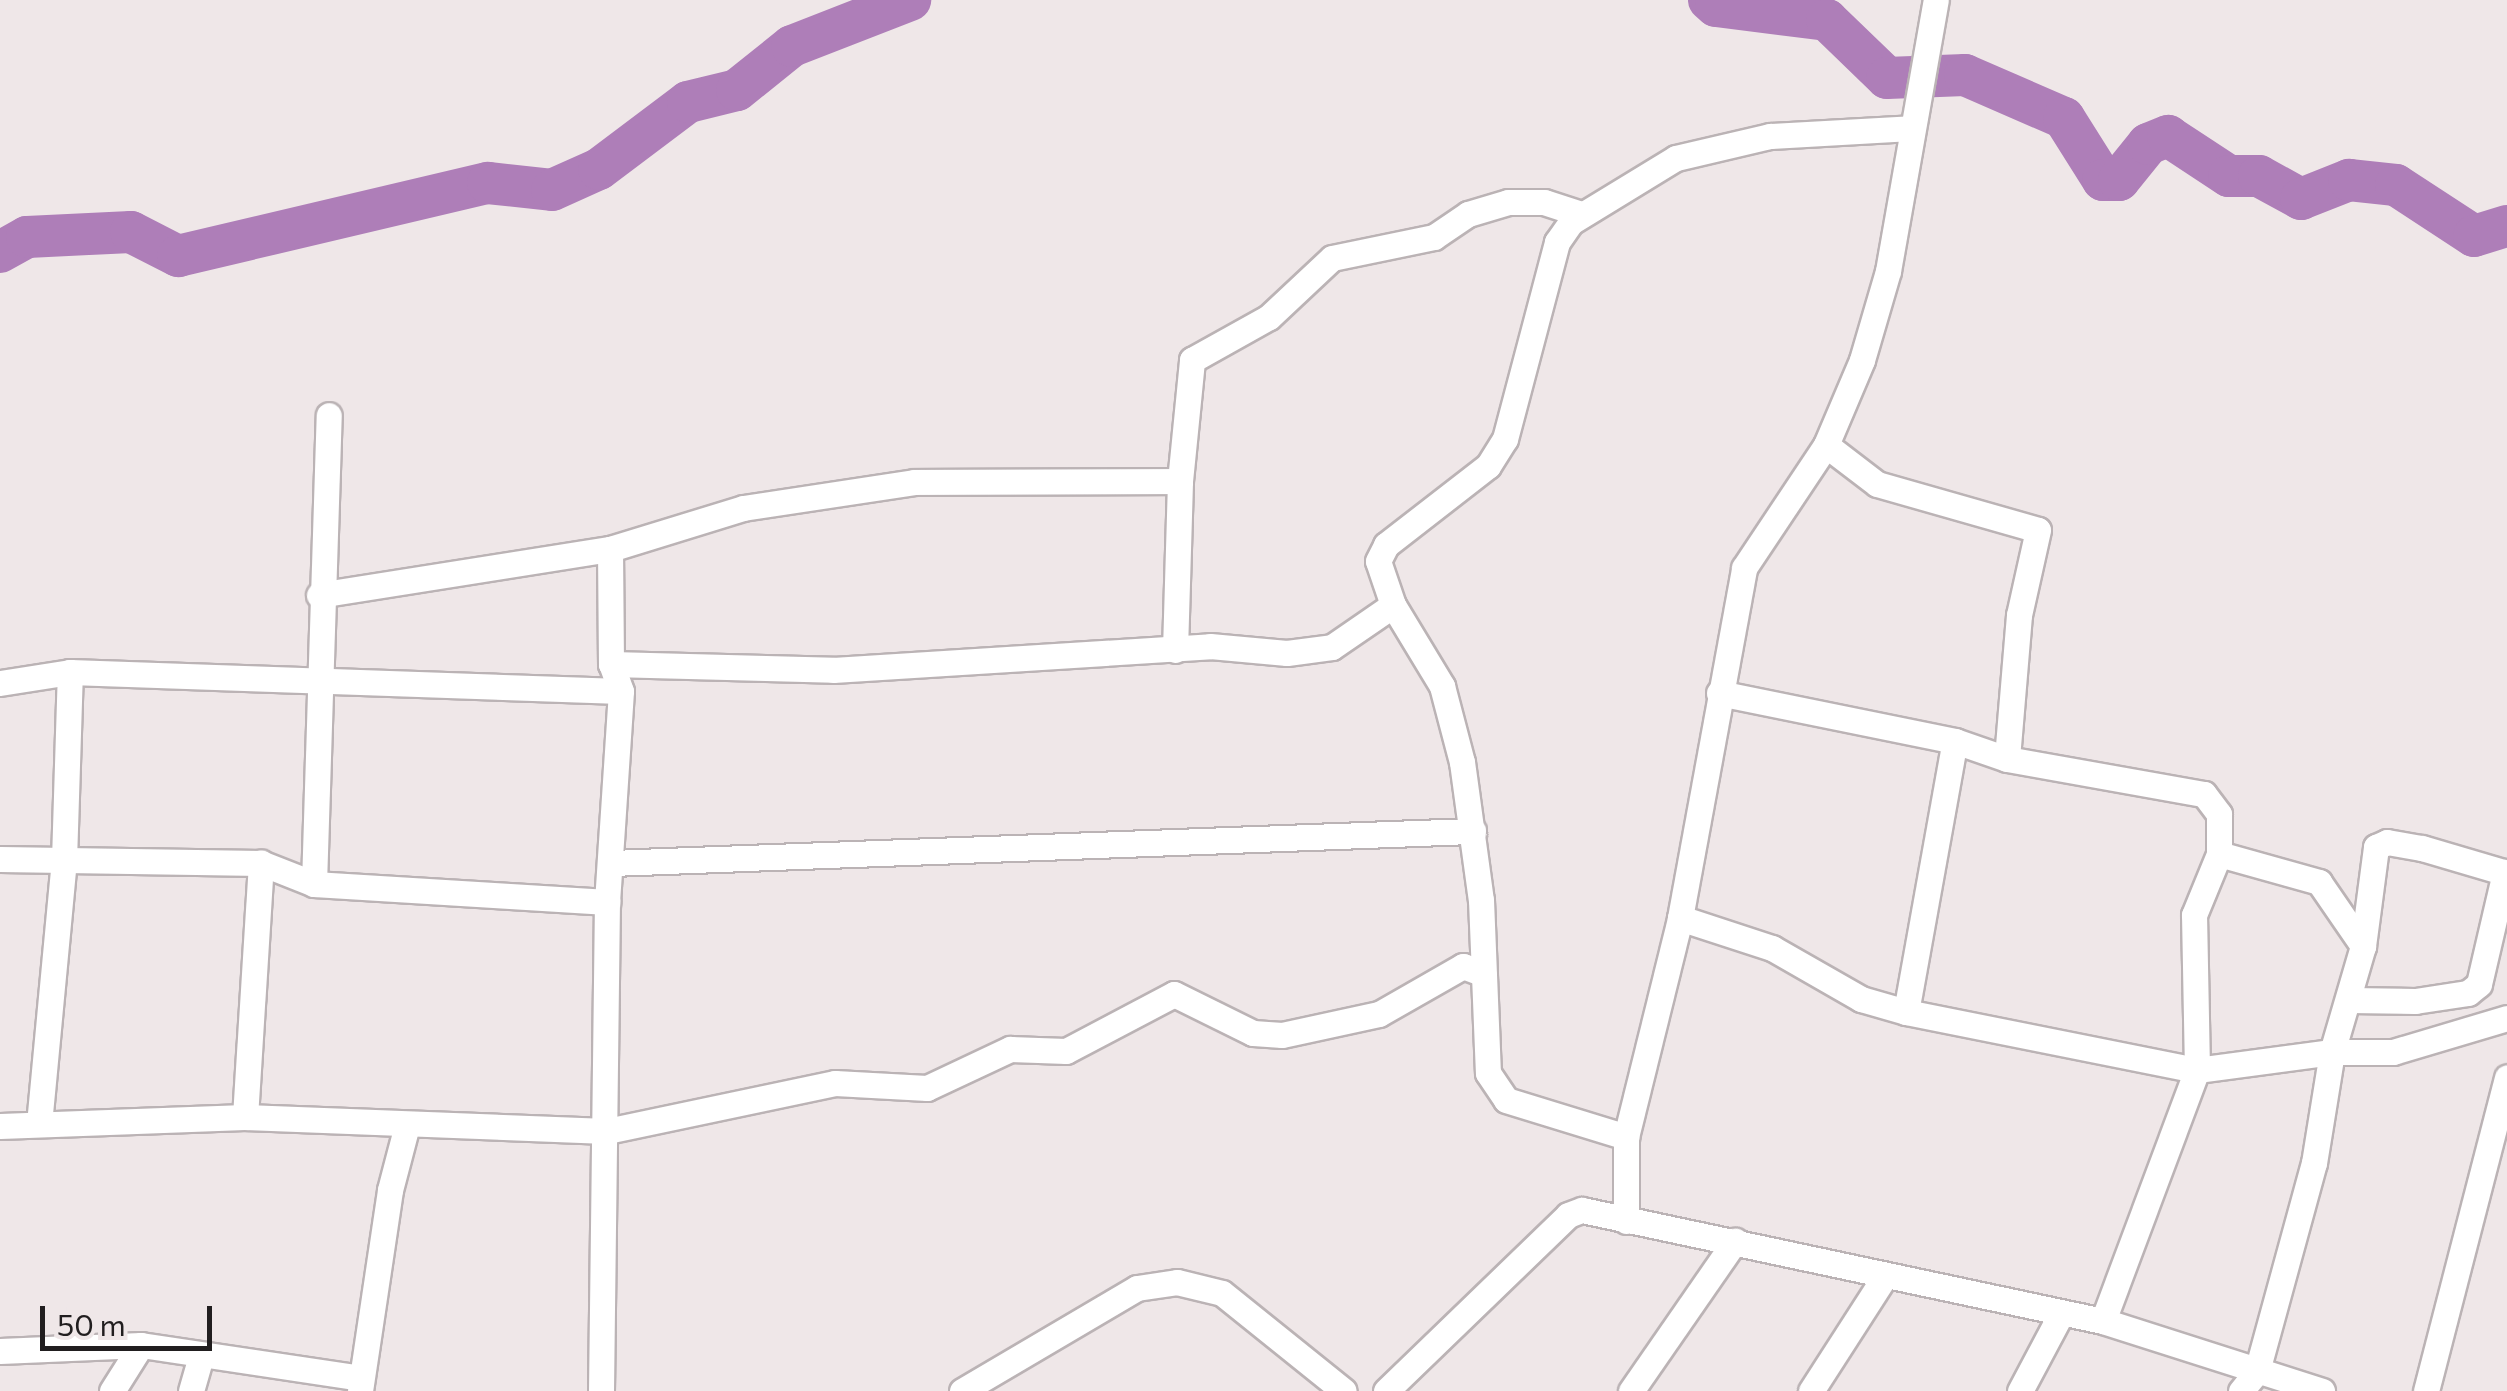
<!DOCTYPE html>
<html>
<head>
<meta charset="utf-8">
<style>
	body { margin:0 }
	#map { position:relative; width:2507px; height:1391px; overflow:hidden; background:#efe7e8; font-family:Commissioner,sans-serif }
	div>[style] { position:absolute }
	.river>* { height:42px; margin:-21px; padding:0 21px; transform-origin:21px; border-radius:21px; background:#ae7eb8 }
	.roads { filter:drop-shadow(2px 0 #bbb3b5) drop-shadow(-2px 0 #bbb3b5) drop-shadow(0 2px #bbb3b5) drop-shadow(0 -2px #bbb3b5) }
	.street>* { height:25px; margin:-12.5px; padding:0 12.5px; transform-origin:12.5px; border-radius:12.5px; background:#fff }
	span { translate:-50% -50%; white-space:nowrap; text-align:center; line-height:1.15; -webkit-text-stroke:8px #efe7e8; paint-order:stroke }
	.scale { position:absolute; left:40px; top:1306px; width:172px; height:45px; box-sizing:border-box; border:5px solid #211e1f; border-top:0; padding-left:12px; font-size:30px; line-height:35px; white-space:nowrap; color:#211e1f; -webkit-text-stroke:8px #efe7e8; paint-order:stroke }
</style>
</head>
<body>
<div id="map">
	<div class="river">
		<i style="left:1709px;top:0;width:9px;rotate:41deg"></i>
		<i style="left:1716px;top:6px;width:112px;rotate:7.2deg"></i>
		<i style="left:1827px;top:20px;width:83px;rotate:44deg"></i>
		<i style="left:1887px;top:78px;width:78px;rotate:-2.2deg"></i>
		<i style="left:1965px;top:75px;width:108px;rotate:23.5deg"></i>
		<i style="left:2064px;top:118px;width:73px;rotate:57.8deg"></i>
		<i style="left:2103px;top:180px;width:16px"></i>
		<i style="left:2119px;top:180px;width:46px;rotate:-51.1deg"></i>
		<i style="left:2148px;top:144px;width:22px;rotate:-22deg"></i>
		<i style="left:2168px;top:136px;width:73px;rotate:33.3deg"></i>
		<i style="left:2229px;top:176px;width:30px"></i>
		<i style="left:2259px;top:176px;width:48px;rotate:28.7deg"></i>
		<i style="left:2301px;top:199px;width:52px;rotate:-21.6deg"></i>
		<i style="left:2349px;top:180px;width:47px;rotate:6.1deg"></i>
		<i style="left:2396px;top:185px;width:93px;rotate:33.2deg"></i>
		<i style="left:2474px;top:236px;width:34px;rotate:-17deg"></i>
		<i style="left:0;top:252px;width:31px;rotate:-29deg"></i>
		<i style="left:27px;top:237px;width:104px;rotate:-2.8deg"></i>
		<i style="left:131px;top:232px;width:53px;rotate:27.1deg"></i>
		<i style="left:178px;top:256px;width:318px;rotate:-13.3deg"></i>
		<i style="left:488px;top:183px;width:64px;rotate:6.2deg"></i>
		<i style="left:552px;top:190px;width:51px;rotate:-24.1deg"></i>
		<i style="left:599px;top:169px;width:111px;rotate:-37deg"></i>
		<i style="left:688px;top:102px;width:50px;rotate:-13.8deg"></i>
		<i style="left:737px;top:90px;width:70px;rotate:-38.7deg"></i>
		<i style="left:792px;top:46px;width:127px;rotate:-21.3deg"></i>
	</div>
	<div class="roads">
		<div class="street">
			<i style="left:1826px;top:445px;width:64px;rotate:37.4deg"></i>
			<i style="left:1877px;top:484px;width:167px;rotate:15.9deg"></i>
			<i style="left:2038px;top:530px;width:87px;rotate:102.6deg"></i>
			<i style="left:2019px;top:615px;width:144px;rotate:94.8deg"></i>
			<i style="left:319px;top:595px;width:295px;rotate:-9deg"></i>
			<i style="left:610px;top:549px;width:139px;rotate:-17.1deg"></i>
			<i style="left:743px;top:508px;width:173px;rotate:-8.6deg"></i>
			<i style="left:914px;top:482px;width:266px;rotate:-0.2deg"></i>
			<i style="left:1393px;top:605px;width:95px;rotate:58.8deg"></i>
			<i style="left:1442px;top:686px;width:79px;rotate:75.3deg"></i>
			<i style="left:1462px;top:762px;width:139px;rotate:82.2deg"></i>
			<i style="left:1481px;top:900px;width:173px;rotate:87.7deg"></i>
			<i style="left:1488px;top:1073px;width:32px;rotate:56deg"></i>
			<i style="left:1506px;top:1100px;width:126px;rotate:17.1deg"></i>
			<i style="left:1175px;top:650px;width:169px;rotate:-88.3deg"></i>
			<i style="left:1180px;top:481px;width:122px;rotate:-84.3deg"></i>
			<i style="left:1192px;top:360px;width:88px;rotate:-29.2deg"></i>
			<i style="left:1269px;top:317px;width:86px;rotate:-43.1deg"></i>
			<i style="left:1332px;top:258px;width:104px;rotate:-11.6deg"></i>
			<i style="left:1434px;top:237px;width:41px;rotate:-34.1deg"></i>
			<i style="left:1468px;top:214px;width:42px;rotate:-16.7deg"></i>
			<i style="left:1508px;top:202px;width:36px"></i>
			<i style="left:1544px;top:202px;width:38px;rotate:18deg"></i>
			<i style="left:611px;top:664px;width:222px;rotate:1.5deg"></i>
			<i style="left:833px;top:670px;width:378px;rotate:-3.6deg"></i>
			<i style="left:1210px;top:646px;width:77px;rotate:5.2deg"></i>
			<i style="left:1287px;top:653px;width:45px;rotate:-7.6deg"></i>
			<i style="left:1332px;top:647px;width:74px;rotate:-34.5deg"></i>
			<i style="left:1393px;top:605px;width:46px;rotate:-108.8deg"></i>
			<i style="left:1378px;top:561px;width:18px;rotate:-63deg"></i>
			<i style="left:1386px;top:545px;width:129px;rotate:-37.8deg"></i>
			<i style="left:1488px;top:466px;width:32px;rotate:-58deg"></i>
			<i style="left:1505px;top:439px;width:204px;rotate:-75.2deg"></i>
			<i style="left:1557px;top:242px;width:24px;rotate:-55deg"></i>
			<i style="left:1571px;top:222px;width:123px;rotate:-31.4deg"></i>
			<i style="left:1676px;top:158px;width:97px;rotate:-13.2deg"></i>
			<i style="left:1770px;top:136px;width:142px;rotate:-3.2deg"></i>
			<i style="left:0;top:683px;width:71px;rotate:-8.9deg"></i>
			<i style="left:70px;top:672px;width:551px;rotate:1.97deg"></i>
			<i style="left:1719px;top:693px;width:241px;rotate:11.5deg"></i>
			<i style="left:1955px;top:741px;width:55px;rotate:19.1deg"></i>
			<i style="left:2007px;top:759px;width:200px;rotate:10.1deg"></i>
			<i style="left:2204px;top:794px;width:25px;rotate:53deg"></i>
			<i style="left:2219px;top:814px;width:40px;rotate:90deg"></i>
			<i style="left:2219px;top:854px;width:104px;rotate:15.6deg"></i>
			<i style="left:2319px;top:882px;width:78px;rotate:55.5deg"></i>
			<i style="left:0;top:859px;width:261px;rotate:0.9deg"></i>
			<i style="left:261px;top:863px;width:57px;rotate:21.6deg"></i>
			<i style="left:314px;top:884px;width:294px;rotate:3.5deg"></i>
			<i style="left:611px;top:863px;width:863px;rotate:-2.13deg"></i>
			<i style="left:314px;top:884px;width:469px;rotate:-88.2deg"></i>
			<i style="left:1680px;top:918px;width:97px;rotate:18.1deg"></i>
			<i style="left:1772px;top:948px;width:103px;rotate:29.8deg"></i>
			<i style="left:1861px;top:999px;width:47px;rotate:16.1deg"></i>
			<i style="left:1906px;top:1012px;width:297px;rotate:11.3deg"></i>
			<i style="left:2197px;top:1070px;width:136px;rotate:-7.6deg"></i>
			<i style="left:2332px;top:1052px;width:61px"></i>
			<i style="left:2393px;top:1052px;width:119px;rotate:-16.6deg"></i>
			<i style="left:2350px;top:1000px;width:65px;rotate:0.9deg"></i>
			<i style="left:2415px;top:1001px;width:54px;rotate:-8.6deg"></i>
			<i style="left:2468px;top:993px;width:14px;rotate:-39deg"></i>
			<i style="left:2479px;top:984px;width:115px;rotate:-76.9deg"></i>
			<i style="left:1906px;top:1012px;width:275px;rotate:-79.8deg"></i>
			<i style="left:245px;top:1117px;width:255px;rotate:-86.4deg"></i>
			<i style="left:39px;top:1124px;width:265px;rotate:-84.6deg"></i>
			<i style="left:64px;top:860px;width:188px;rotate:-88.2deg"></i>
			<i style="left:0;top:1126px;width:245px;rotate:-2.1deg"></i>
			<i style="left:245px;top:1117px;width:362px;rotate:2.2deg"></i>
			<i style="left:607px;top:1131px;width:233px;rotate:-11.9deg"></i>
			<i style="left:835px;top:1083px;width:92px;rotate:3.1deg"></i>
			<i style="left:927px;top:1088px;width:92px;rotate:-25.2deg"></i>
			<i style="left:1010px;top:1049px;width:56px;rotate:2deg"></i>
			<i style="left:1066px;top:1051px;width:122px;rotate:-27.8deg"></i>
			<i style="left:1174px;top:994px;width:88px;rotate:26.3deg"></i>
			<i style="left:1253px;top:1033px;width:29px;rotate:4deg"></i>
			<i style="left:1282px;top:1035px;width:99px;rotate:-12.2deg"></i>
			<i style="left:1379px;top:1014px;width:97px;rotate:-29.7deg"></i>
			<i style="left:1463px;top:966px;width:22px;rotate:21deg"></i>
			<i style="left:1626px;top:1221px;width:84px;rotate:-90deg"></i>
			<i style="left:1626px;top:1137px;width:226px;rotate:-76.1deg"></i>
			<i style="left:1680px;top:918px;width:356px;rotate:-79.6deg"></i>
			<i style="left:1744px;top:568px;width:148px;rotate:-56.3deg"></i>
			<i style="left:1826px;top:445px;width:92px;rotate:-67deg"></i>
			<i style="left:1862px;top:360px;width:93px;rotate:-73.7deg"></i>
			<i style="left:1888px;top:271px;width:275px;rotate:-80deg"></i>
			<i style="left:2103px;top:1321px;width:268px;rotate:-69.5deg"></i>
			<i style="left:2197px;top:1070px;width:155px;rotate:-91.1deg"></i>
			<i style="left:2194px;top:915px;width:66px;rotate:-67.7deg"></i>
			<i style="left:0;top:1351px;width:141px;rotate:-2.4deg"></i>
			<i style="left:141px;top:1345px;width:222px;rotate:8.5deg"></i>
			<i style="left:112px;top:1391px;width:54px;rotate:-57.8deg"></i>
			<i style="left:191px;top:1391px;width:35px;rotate:-74deg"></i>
			<i style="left:360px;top:1391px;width:203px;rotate:-81.5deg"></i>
			<i style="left:390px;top:1190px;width:67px;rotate:-75.3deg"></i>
			<i style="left:601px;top:1391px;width:489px;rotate:-89.3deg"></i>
			<i style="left:607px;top:902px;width:211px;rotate:-86.2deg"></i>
			<i style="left:621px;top:691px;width:29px;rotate:-110deg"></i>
			<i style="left:611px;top:664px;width:115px;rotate:-90.5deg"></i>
			<i style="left:962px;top:1391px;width:203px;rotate:-30.5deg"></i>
			<i style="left:1137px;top:1288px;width:40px;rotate:-8.5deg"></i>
			<i style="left:1177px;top:1282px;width:46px;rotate:13.7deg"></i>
			<i style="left:1222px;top:1293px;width:156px;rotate:38.8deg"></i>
			<i style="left:1386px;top:1391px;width:253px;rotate:-44deg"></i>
			<i style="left:1568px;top:1215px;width:15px;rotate:-20deg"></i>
			<i style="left:1582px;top:1210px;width:533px;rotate:12.03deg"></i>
			<i style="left:2103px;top:1321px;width:230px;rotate:17.7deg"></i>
			<i style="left:1631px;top:1391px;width:183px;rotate:-55.3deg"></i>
			<i style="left:1811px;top:1391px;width:137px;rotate:-57.2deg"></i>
			<i style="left:2020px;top:1391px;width:87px;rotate:-62deg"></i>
			<i style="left:2241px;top:1391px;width:26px;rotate:-51deg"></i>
			<i style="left:2257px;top:1371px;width:216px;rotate:-74.7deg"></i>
			<i style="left:2314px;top:1163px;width:112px;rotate:-80.8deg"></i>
			<i style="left:2332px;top:1052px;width:110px;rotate:-73.7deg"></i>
			<i style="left:2363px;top:946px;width:100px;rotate:-82.5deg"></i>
			<i style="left:2376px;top:847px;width:12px;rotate:-24deg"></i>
			<i style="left:2387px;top:842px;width:36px;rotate:10deg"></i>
			<i style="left:2422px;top:848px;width:89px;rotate:16.4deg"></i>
			<i style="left:2426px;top:1391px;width:324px;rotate:-75.5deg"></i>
		</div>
	</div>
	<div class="scale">50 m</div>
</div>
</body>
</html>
